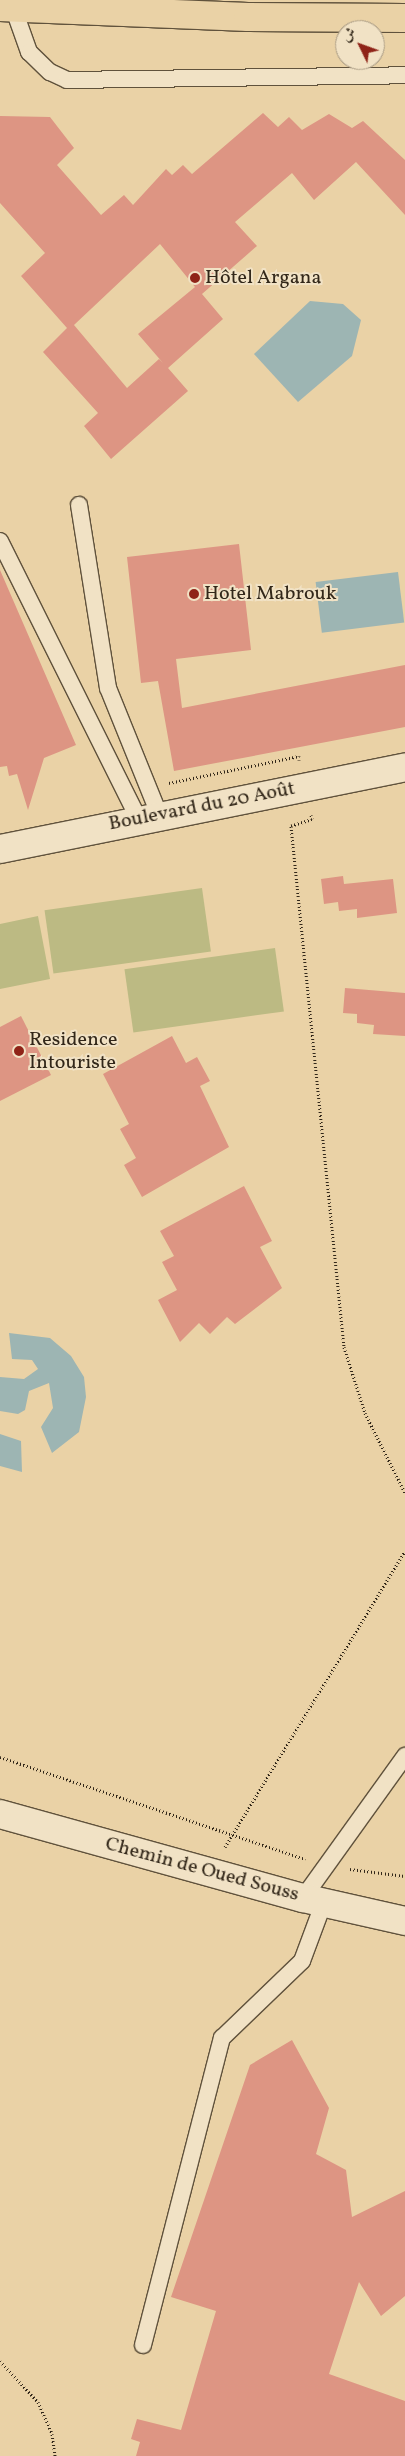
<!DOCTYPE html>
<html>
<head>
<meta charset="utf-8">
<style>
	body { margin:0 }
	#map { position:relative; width:405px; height:2456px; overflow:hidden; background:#ead2a6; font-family:Vollkorn,Amiri,serif }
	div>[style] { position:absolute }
	.green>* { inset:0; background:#bcba83; transform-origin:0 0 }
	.water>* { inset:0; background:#9db5b3; transform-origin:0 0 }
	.building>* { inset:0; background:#dd9583 }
	.path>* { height:3px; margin-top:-1.5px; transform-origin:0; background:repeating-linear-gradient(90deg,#322719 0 1px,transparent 0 3.5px) }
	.roads { filter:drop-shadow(1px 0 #60523c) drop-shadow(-1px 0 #60523c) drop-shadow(0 1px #60523c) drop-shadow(0 -1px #60523c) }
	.lane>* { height:16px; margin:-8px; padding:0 8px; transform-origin:8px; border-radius:8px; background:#f1e2c5 }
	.street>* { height:28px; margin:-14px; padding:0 14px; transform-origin:14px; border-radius:14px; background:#f1e2c5 }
	.secondary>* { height:28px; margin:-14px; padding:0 14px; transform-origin:14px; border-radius:14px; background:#f1e2c5 }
	.primary>* { height:28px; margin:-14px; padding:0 14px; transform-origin:14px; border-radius:14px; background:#ead2a6 }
	.dots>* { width:14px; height:14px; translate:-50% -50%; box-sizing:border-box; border:2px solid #f1e2c5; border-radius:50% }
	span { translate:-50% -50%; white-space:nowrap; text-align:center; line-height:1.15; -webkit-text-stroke:4px #f1e2c5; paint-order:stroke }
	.poi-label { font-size:20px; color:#322719 }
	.left { translate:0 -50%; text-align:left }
	.street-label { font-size:20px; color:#322719 }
	.north { position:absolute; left:335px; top:20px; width:50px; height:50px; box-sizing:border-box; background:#f1e2c5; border:1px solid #a59780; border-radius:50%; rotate:312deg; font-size:14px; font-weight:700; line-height:20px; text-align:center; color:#322719 }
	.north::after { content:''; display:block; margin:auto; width:18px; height:22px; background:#8f2418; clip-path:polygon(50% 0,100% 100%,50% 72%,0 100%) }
</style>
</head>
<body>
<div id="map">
	<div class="green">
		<i style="left:202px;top:888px;width:64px;height:159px;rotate:82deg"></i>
		<i style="clip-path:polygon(38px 916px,50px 979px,0 989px,0 924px)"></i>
		<i style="left:275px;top:948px;width:64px;height:152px;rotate:82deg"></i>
	</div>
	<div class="water">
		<i style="clip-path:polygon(310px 301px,343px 304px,361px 320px,352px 356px,298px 402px,254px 354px)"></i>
		<i style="left:398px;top:572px;width:51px;height:83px;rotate:83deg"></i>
		<i style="clip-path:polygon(9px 1333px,50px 1338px,71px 1356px,84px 1377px,86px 1397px,79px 1432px,52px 1453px,41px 1427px,53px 1408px,49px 1383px,29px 1391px,25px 1410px,18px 1414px,0 1411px,0 1377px,24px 1379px,38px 1369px,32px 1360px,12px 1359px)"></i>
		<i style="clip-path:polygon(0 1434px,21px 1441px,22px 1472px,0 1466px)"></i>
	</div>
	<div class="building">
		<i style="clip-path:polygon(evenodd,263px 113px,278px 127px,289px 117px,302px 130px,329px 114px,352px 128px,363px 121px,405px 160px,405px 215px,356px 162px,314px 200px,292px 173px,235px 222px,257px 246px,202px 294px,223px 319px,168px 368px,188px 391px,111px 459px,84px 426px,98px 413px,43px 352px,67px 328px,21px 276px,45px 253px,0 203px,0 116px,50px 117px,74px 148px,57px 165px,101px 215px,124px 195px,133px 205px,166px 169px,172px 175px,183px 165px,192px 174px,263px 113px,160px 244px,195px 287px,138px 334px,163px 363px,159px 359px,127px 388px,74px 325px,160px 244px)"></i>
		<i style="clip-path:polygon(239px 544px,251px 650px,176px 659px,182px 708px,405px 665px,405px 727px,174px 771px,158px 681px,141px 683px,127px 557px)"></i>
		<i style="clip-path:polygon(0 570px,76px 745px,44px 758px,28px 810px,17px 774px,9px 776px,7px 766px,0 767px)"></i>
		<i style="clip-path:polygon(343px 876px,344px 884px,393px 879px,397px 913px,357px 918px,357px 909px,339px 911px,338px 902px,324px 904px,321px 879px)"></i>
		<i style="clip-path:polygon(345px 988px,405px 993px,405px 1036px,373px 1034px,374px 1025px,357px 1023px,357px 1014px,343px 1013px)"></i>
		<i style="clip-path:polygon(21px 1016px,51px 1075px,0 1101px,0 1027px)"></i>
		<i style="clip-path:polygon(172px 1036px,186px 1063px,197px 1057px,210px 1081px,200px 1086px,229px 1147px,142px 1197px,124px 1165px,136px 1158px,120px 1129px,129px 1124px,103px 1074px)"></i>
		<i style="clip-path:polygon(244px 1186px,272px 1241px,260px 1247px,282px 1288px,235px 1324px,227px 1317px,210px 1334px,199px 1323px,180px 1342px,158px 1300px,177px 1290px,162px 1262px,174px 1256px,160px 1231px)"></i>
		<i style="clip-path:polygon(292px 2040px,329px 2108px,316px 2154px,346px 2170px,352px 2217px,405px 2191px,405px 2296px,381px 2316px,359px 2282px,329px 2374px,405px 2401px,405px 2456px,136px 2456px,140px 2442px,131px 2439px,137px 2419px,181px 2430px,216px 2311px,171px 2297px,250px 2065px)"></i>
	</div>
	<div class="path">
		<i style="left:169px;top:783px;width:133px;rotate:-11.7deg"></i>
		<i style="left:299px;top:756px;width:4px;rotate:90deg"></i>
		<i style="left:311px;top:815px;width:4px;rotate:76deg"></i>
		<i style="left:312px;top:819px;width:22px;rotate:162deg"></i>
		<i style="left:291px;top:826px;width:524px;rotate:84.19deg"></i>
		<i style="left:344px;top:1347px;width:69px;rotate:72.3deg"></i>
		<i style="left:365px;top:1413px;width:89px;rotate:63.4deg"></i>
		<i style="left:0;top:1757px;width:322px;rotate:18.5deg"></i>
		<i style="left:225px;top:1847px;width:346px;rotate:-58.7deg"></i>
		<i style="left:350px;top:1869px;width:55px;rotate:7.3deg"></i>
		<i style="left:0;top:2361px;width:56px;rotate:47.2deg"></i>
		<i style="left:38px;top:2402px;width:35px;rotate:66deg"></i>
		<i style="left:52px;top:2434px;width:22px;rotate:82deg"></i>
	</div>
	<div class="roads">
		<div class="lane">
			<i style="left:13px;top:7px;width:48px;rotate:70.4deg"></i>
			<i style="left:29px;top:52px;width:29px;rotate:44deg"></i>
			<i style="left:50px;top:72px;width:19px;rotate:25deg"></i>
			<i style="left:67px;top:80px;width:338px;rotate:-0.8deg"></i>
			<i style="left:79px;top:505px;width:185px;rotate:81deg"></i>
			<i style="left:108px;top:688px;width:136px;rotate:68deg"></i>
			<i style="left:0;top:541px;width:309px;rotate:63.5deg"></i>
			<i style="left:303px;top:1898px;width:175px;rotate:-54.3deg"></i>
			<i style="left:143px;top:2345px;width:317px;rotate:-75.6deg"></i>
			<i style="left:222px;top:2038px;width:111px;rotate:-43.9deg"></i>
			<i style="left:302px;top:1961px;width:63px;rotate:-69.6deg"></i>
		</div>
		<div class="street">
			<i style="left:0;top:849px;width:413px;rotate:-11.4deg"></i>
		</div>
		<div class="secondary">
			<i style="left:0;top:1814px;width:314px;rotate:15.5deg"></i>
			<i style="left:303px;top:1898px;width:105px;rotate:12.7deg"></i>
		</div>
		<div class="primary">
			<i style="left:0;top:7px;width:248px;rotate:2.3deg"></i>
			<i style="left:248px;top:17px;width:157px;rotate:0.4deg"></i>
		</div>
	</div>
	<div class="dots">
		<i style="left:195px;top:278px;background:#8f2418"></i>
		<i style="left:194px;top:594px;background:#8f2418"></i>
		<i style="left:19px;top:1051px;background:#8f2418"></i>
	</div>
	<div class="poi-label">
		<span class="left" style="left:205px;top:278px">Hôtel Argana</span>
		<span class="left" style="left:204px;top:594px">Hotel Mabrouk</span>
		<span class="left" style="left:29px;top:1052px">Residence<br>Intouriste</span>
	</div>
	<div class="street-label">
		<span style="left:202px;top:807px;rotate:-11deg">Boulevard du 20 Août</span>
		<span style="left:202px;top:1870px;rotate:15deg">Chemin de Oued Souss</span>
	</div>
	<div class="north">ش</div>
</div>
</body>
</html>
